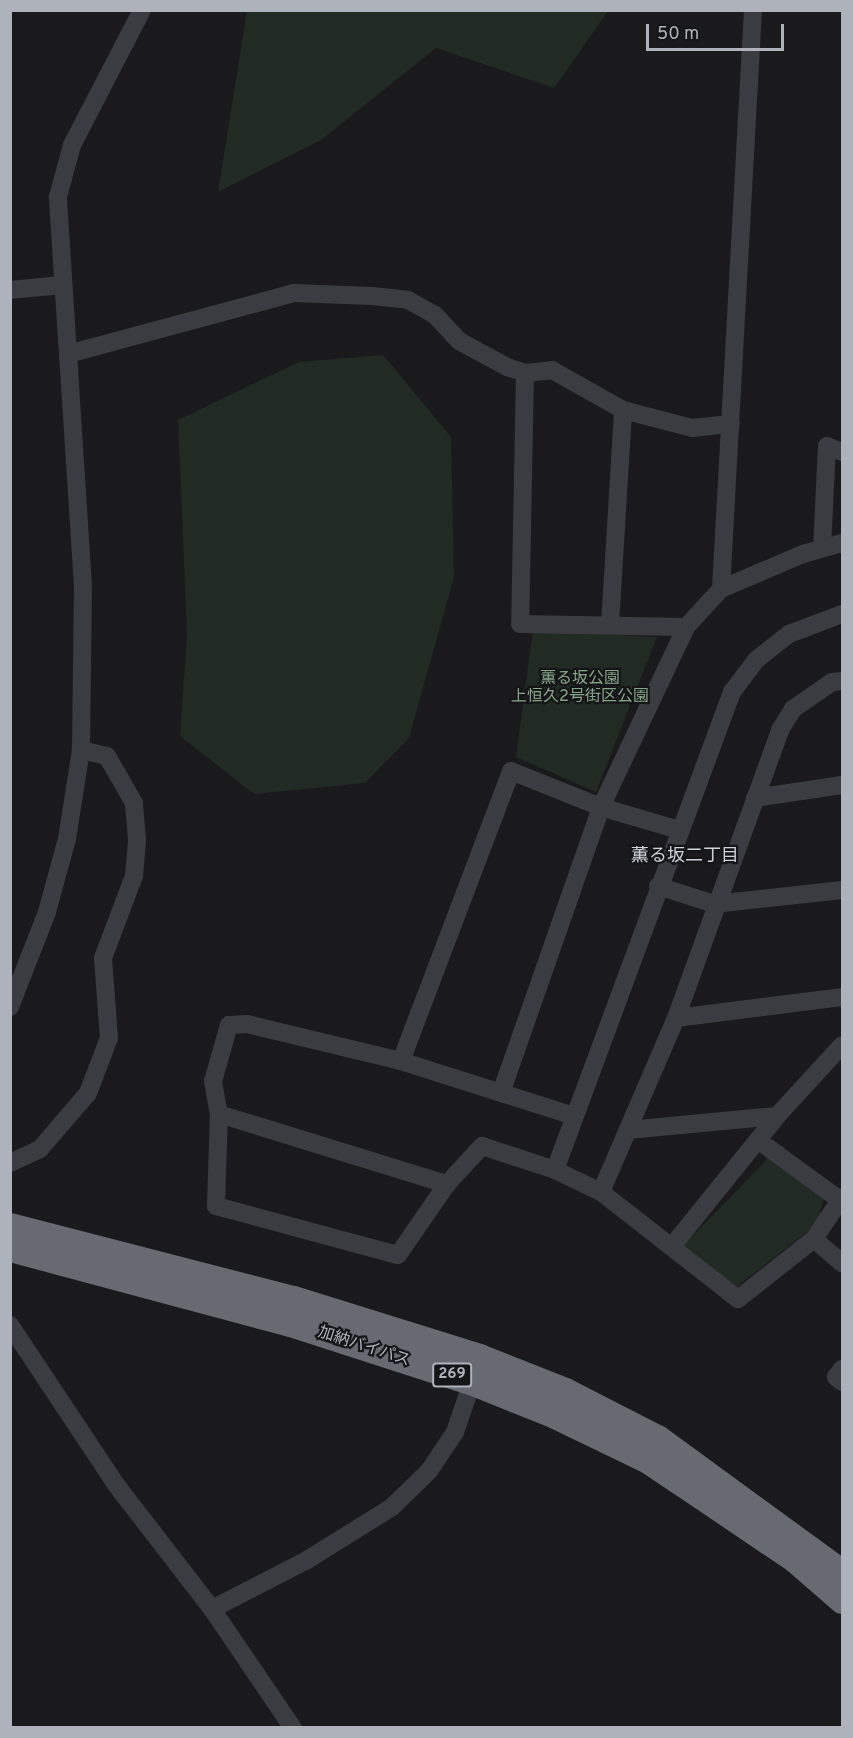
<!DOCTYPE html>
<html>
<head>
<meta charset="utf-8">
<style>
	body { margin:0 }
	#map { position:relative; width:853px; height:1738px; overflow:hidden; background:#1a1a1d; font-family:Overpass,"Noto Sans JP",sans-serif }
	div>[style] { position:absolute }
	.green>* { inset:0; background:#222a24 }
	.minor>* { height:18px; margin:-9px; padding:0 9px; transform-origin:9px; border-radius:9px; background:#3b3c41 }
	.highway>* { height:27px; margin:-13.5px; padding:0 13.5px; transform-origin:13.5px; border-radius:13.5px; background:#686a72 }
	span { translate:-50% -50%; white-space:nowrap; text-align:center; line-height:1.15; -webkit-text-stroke:4.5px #151518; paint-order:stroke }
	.shield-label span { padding:2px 4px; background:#151518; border:2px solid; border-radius:4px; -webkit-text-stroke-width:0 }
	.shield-label { font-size:15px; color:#adb2bb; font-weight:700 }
	.park-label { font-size:16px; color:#86a588 }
	.street-label { font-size:16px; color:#adb2bb }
	.neighbourhood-label { font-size:18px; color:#ced1d8 }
	.frame { position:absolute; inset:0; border:12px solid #adb2bb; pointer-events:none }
	.scale { position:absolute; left:646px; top:24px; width:138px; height:27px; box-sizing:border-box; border:3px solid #adb2bb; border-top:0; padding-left:8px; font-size:18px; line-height:21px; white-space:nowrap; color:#adb2bb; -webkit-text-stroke:4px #151518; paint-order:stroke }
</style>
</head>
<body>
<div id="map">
	<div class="green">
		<i style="clip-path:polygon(247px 11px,247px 10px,608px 11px,554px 88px,436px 48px,321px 140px,218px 192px)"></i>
		<i style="clip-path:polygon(383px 355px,451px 437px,454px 577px,409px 738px,365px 783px,254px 794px,180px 736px,187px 635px,178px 420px,299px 362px)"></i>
		<i style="clip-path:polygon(533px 630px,657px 637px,596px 792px,516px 757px)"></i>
		<i style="clip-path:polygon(768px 1158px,824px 1199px,816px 1225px,735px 1288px,683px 1246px)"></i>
	</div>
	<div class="minor">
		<i style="left:10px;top:290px;width:52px;rotate:-5.5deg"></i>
		<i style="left:68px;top:354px;width:234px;rotate:-15.1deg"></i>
		<i style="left:294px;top:293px;width:78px;rotate:2.2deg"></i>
		<i style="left:372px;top:296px;width:36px;rotate:6deg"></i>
		<i style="left:408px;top:300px;width:31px;rotate:29deg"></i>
		<i style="left:435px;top:315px;width:35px;rotate:47deg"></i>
		<i style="left:459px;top:341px;width:55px;rotate:28.4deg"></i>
		<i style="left:507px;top:367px;width:19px;rotate:18deg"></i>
		<i style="left:525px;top:373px;width:27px;rotate:-6deg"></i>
		<i style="left:552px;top:370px;width:81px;rotate:29.4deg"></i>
		<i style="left:623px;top:410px;width:71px;rotate:14.6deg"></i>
		<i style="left:692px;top:428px;width:39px;rotate:-6deg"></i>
		<i style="left:525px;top:373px;width:251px;rotate:91.1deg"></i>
		<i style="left:520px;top:624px;width:166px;rotate:1deg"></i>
		<i style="left:822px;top:548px;width:102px;rotate:-87.2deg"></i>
		<i style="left:827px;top:446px;width:16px;rotate:22deg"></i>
		<i style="left:721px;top:589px;width:580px;rotate:-86.84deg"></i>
		<i style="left:610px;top:625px;width:215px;rotate:-86.5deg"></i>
		<i style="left:755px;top:798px;width:88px;rotate:-8.5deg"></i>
		<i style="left:658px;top:886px;width:59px;rotate:17.8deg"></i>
		<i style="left:714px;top:904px;width:129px;rotate:-6.2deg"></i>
		<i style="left:10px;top:1007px;width:102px;rotate:-68.7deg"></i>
		<i style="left:47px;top:912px;width:76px;rotate:-74.7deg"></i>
		<i style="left:67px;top:839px;width:90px;rotate:-81.1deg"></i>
		<i style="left:81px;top:750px;width:164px;rotate:-89.3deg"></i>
		<i style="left:83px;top:586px;width:390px;rotate:-93.7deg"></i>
		<i style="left:58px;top:197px;width:54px;rotate:-74.9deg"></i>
		<i style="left:72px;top:145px;width:152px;rotate:-62.6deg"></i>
		<i style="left:676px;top:1018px;width:167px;rotate:-7.2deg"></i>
		<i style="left:401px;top:1061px;width:310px;rotate:-69.2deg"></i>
		<i style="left:511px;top:771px;width:97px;rotate:21.8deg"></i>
		<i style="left:601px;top:807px;width:81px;rotate:16.4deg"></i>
		<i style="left:501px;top:1093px;width:303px;rotate:-70.7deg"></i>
		<i style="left:601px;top:807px;width:199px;rotate:-64.7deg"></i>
		<i style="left:686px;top:627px;width:52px;rotate:-47.4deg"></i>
		<i style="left:721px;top:589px;width:89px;rotate:-23.1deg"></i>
		<i style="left:803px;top:554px;width:41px;rotate:-15.8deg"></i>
		<i style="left:219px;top:1114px;width:239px;rotate:17.1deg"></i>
		<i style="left:574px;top:1116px;width:182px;rotate:-162.4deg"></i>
		<i style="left:401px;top:1061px;width:158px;rotate:-166.5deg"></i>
		<i style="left:247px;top:1024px;width:18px;rotate:177deg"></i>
		<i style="left:229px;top:1025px;width:58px;rotate:105.9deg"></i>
		<i style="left:213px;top:1081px;width:34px;rotate:80deg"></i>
		<i style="left:219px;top:1114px;width:92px;rotate:91.9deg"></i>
		<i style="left:216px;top:1206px;width:188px;rotate:15.1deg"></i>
		<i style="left:398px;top:1255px;width:86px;rotate:-55.4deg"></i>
		<i style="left:447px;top:1184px;width:52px;rotate:-47.4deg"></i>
		<i style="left:482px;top:1146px;width:77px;rotate:18.2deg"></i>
		<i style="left:555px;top:1170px;width:51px;rotate:25.6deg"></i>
		<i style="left:601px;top:1192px;width:174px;rotate:38deg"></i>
		<i style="left:738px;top:1299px;width:97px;rotate:-38.3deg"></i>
		<i style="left:814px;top:1239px;width:50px;rotate:-56.3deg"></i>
		<i style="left:628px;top:1130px;width:150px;rotate:-5.4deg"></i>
		<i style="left:759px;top:1141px;width:100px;rotate:36.1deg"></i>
		<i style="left:10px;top:1163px;width:33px;rotate:-25deg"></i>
		<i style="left:40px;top:1149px;width:74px;rotate:-49.4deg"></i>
		<i style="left:88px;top:1093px;width:59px;rotate:-69.1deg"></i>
		<i style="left:109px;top:1038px;width:80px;rotate:-94.3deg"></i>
		<i style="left:103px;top:958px;width:88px;rotate:-69.3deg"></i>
		<i style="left:134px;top:876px;width:37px;rotate:-85deg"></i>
		<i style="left:137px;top:839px;width:36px;rotate:-95deg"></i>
		<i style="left:134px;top:803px;width:54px;rotate:-119.9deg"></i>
		<i style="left:107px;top:756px;width:27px;rotate:-167deg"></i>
		<i style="left:555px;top:1170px;width:510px;rotate:-69.68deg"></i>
		<i style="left:732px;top:692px;width:40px;rotate:-53deg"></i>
		<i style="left:756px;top:660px;width:42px;rotate:-38.2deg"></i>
		<i style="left:789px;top:634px;width:57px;rotate:-20.7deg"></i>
		<i style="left:601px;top:1192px;width:189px;rotate:-66.7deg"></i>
		<i style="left:676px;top:1018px;width:306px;rotate:-70.1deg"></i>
		<i style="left:780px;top:730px;width:25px;rotate:-58deg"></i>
		<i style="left:793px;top:709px;width:47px;rotate:-34.7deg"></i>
		<i style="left:832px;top:682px;width:10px;rotate:-6deg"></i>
		<i style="left:814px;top:1239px;width:37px;rotate:41deg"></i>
		<i style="left:673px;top:1245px;width:166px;rotate:-51.1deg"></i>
		<i style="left:777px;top:1116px;width:96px;rotate:-47.5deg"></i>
		<i style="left:10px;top:1325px;width:193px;rotate:56.4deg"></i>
		<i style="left:117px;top:1486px;width:155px;rotate:52.3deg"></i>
		<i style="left:212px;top:1609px;width:144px;rotate:55.8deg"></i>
		<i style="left:842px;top:1369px;width:10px;rotate:127deg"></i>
		<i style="left:836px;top:1377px;width:8px;rotate:40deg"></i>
		<i style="left:212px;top:1609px;width:107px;rotate:-27.3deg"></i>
		<i style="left:307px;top:1560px;width:100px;rotate:-31.9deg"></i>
		<i style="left:392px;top:1507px;width:52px;rotate:-44.2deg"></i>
		<i style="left:429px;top:1471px;width:47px;rotate:-56.3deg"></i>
		<i style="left:455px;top:1432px;width:65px;rotate:-71deg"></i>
	</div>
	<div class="highway">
		<i style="left:10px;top:1226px;width:292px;rotate:14.5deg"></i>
		<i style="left:293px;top:1299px;width:195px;rotate:17.3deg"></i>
		<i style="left:479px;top:1357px;width:92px;rotate:21.6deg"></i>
		<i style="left:565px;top:1391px;width:103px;rotate:27.1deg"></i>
		<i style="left:657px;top:1438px;width:229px;rotate:36.1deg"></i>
		<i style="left:10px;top:1248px;width:290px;rotate:15deg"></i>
		<i style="left:290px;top:1323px;width:192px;rotate:17.9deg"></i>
		<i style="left:473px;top:1382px;width:88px;rotate:21.9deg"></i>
		<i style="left:555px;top:1415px;width:103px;rotate:25.8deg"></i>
		<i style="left:648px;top:1460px;width:40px;rotate:34deg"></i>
		<i style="left:681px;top:1482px;width:139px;rotate:34.1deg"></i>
		<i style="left:796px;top:1560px;width:61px;rotate:41deg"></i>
	</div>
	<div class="shield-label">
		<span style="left:452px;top:1375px">269</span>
	</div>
	<div class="park-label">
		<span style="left:580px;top:688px">薫る坂公園<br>上恒久2号街区公園</span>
	</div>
	<div class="street-label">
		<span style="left:364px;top:1347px;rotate:18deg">加納バイパス</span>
	</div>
	<div class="neighbourhood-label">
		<span style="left:685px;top:857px">薫る坂二丁目</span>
	</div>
	<div class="frame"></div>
	<div class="scale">50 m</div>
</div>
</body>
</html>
